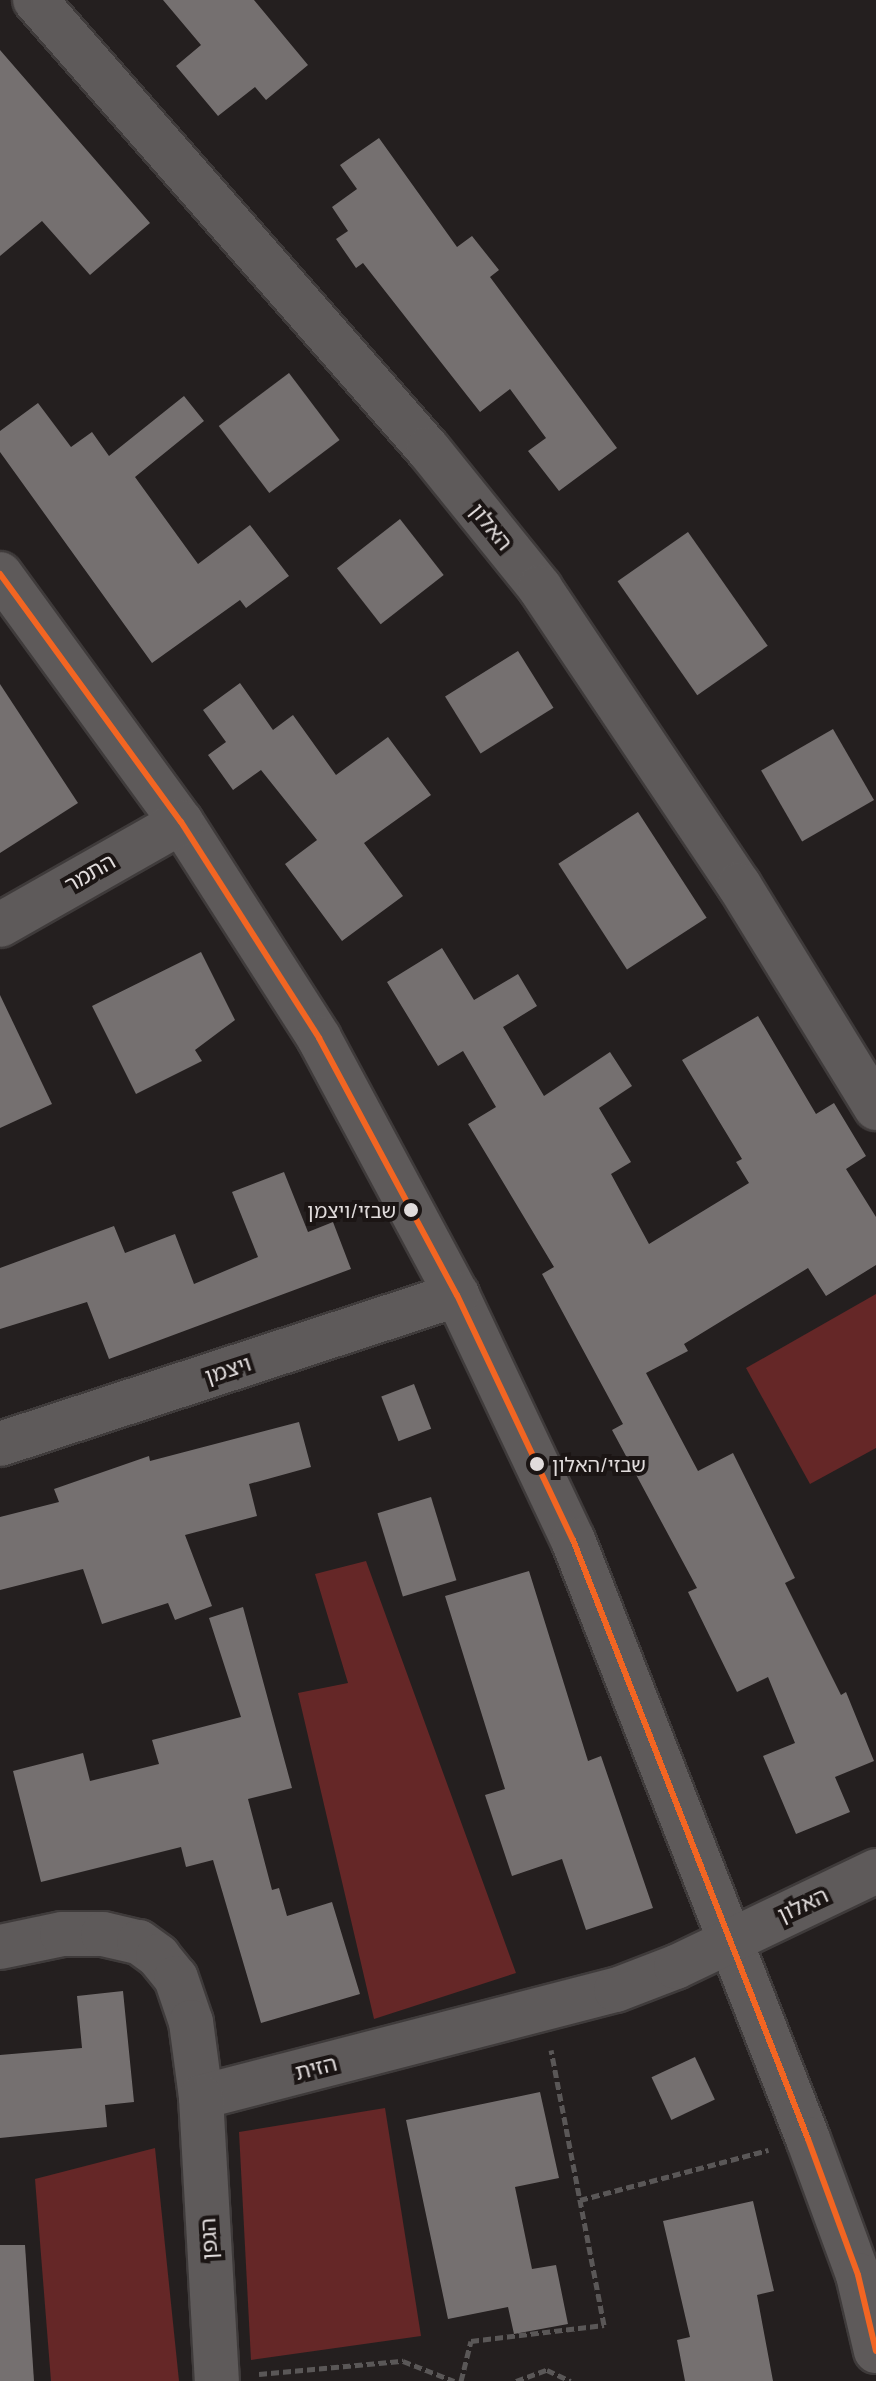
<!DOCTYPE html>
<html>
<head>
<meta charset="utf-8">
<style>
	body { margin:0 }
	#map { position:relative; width:876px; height:2381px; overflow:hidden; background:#241f1f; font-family:Manrope,"Noto Sans Hebrew",sans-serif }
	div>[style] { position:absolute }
	.green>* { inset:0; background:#652727 }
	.building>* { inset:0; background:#757070; transform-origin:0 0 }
	.path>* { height:5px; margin-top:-2.5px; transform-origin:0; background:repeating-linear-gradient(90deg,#5a5757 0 8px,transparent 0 12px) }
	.roads { filter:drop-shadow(2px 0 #3f3b3b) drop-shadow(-2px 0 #3f3b3b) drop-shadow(0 2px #3f3b3b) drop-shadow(0 -2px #3f3b3b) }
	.street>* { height:44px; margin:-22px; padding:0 22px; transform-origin:22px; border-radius:22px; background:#5e5a5a }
	.bus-1>* { height:6px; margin:-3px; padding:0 3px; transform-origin:3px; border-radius:3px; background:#f26522 }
	.dots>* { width:22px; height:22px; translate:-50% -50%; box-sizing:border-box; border:4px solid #1b1514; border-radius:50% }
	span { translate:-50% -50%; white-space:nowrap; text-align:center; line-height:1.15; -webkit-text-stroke:8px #1b1514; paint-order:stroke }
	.bus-label { font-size:20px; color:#e1dcdc }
	.right { translate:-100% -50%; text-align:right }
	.left { translate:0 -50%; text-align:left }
	.street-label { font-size:22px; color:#e1dcdc }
</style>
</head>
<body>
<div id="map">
	<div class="green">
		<i style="clip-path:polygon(876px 1294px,876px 1448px,810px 1484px,746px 1368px)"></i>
		<i style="clip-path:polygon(366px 1561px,516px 1973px,374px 2019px,298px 1693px,348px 1683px,315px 1574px)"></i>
		<i style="clip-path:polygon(385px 2108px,421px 2336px,251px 2360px,239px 2132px)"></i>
		<i style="clip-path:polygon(155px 2148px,179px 2381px,51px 2381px,35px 2179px)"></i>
	</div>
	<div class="building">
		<i style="clip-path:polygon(163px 0,254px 0,308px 65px,266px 100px,255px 87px,218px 116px,176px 66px,201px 45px)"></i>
		<i style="clip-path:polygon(0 50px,150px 223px,90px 275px,42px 221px,0 256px)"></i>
		<i style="clip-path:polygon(379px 138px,457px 247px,472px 236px,499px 270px,490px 277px,617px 448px,559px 491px,528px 451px,546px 438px,510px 389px,480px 412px,363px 263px,356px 268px,336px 239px,348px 231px,332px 207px,357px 189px,340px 165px)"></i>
		<i style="left:289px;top:373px;width:84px;height:88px;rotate:53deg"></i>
		<i style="clip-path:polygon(184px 396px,204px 421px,135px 477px,198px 564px,250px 525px,289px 576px,246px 608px,240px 600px,152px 663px,0 452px,0 431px,38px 403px,71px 447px,92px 432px,109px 456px)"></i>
		<i style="left:400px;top:519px;width:71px;height:80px;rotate:52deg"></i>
		<i style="left:688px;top:532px;width:139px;height:86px;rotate:55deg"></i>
		<i style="left:518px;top:651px;width:67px;height:86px;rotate:58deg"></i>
		<i style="clip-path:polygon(240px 683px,273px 730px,293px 715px,336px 775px,388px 737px,431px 795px,364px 843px,403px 896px,342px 941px,285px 864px,317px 840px,261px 770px,233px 790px,208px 755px,226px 742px,203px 710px)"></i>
		<i style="clip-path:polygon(0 684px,78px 803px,0 853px)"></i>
		<i style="left:833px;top:729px;width:82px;height:83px;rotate:60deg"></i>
		<i style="left:638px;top:812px;width:126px;height:95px;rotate:57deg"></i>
		<i style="clip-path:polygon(442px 948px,474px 1000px,518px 974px,537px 1006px,503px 1027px,544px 1096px,610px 1052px,632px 1086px,599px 1108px,631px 1162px,611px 1174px,649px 1244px,749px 1183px,736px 1162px,742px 1159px,682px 1060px,758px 1016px,816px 1114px,834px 1103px,866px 1156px,846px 1169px,876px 1217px,876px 1265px,826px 1296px,808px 1268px,684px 1344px,688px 1351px,646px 1373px,698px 1471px,733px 1453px,795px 1578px,785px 1583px,841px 1695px,846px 1692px,874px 1761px,835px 1777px,850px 1812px,796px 1834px,763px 1756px,795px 1743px,768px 1677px,737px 1692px,688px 1592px,697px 1588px,612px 1430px,623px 1424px,542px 1274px,554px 1267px,468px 1124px,496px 1107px,463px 1051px,438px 1066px,387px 982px)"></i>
		<i style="clip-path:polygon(201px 952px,235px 1020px,195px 1050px,202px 1061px,136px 1094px,92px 1006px)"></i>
		<i style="clip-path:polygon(0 995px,52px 1104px,0 1128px)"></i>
		<i style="clip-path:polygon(284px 1172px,308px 1232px,333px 1222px,351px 1269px,109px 1359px,87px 1302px,0 1329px,0 1268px,114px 1226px,125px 1253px,175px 1234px,194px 1284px,258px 1257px,232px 1192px)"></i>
		<i style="left:414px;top:1384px;width:48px;height:35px;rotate:69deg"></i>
		<i style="clip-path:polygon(299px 1422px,311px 1467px,249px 1484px,257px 1516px,185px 1535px,212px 1606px,175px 1620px,168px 1603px,102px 1624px,83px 1569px,0 1590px,0 1517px,59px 1502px,54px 1489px,149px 1456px,150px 1461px)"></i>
		<i style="left:431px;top:1497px;width:87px;height:56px;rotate:73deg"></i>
		<i style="clip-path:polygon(529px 1571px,588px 1761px,601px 1756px,653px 1908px,586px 1930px,562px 1859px,512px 1876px,485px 1795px,505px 1789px,445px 1596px)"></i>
		<i style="clip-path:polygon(243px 1607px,292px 1788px,248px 1799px,272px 1890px,279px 1888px,287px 1916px,332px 1902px,360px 1994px,261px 2023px,213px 1860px,186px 1867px,181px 1847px,41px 1882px,13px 1771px,83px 1753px,90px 1781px,159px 1764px,152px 1740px,241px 1717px,209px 1618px)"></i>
		<i style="clip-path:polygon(123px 1991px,134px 2102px,105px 2105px,107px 2127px,0 2138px,0 2055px,82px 2048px,77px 1996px)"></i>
		<i style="left:695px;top:2057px;width:47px;height:48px;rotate:65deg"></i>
		<i style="clip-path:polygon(540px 2092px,559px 2178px,515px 2187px,532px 2269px,556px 2265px,568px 2324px,514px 2334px,508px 2307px,448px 2319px,406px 2120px)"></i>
		<i style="clip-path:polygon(753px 2201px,774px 2291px,757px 2295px,773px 2381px,685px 2381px,677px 2340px,690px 2337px,663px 2221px)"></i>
		<i style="clip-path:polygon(0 2245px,25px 2245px,34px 2381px,0 2381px)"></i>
	</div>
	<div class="path">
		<i style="left:580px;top:2200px;width:195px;rotate:-14.9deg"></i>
		<i style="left:259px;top:2374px;width:145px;rotate:-5.2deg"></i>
		<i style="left:403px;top:2361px;width:55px;rotate:21.4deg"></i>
		<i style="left:461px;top:2381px;width:41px;rotate:-76deg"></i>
		<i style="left:471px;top:2341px;width:134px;rotate:-6.9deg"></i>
		<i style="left:604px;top:2325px;width:280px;rotate:-100.9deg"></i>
		<i style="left:516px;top:2381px;width:33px;rotate:-20deg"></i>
		<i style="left:547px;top:2370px;width:26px;rotate:25deg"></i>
	</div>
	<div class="roads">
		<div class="street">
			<i style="left:35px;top:0;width:597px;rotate:48.81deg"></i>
			<i style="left:428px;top:449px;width:179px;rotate:51.1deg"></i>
			<i style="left:540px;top:588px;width:358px;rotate:56.2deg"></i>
			<i style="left:739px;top:885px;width:262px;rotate:58.4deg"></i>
			<i style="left:0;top:574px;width:307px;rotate:53.9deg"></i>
			<i style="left:181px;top:822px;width:256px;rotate:57.4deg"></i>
			<i style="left:319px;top:1038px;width:292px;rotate:61.8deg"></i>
			<i style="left:457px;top:1295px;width:271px;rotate:64.7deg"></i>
			<i style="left:573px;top:1540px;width:643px;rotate:68.58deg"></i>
			<i style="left:808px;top:2139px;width:145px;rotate:69.8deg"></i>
			<i style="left:858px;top:2275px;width:78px;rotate:76.7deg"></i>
			<i style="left:0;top:925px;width:208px;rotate:-29.6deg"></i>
			<i style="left:0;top:1444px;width:481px;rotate:-18.1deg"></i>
			<i style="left:0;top:1947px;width:63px;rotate:-11.8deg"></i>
			<i style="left:62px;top:1934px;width:41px"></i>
			<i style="left:103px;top:1934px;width:37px;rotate:13deg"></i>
			<i style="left:139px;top:1942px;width:24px;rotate:36deg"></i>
			<i style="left:158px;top:1956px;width:28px;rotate:51deg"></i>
			<i style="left:176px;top:1978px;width:46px;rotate:71.2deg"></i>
			<i style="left:191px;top:2022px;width:76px;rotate:82.4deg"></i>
			<i style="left:201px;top:2097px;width:429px;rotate:-14.5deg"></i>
			<i style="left:616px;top:1990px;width:64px;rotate:-21deg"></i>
			<i style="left:676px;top:1967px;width:222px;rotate:-25.6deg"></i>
			<i style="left:201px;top:2097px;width:284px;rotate:86.8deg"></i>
		</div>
	</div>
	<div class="bus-1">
		<i style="left:0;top:574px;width:307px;rotate:53.9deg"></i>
		<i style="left:181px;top:822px;width:256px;rotate:57.4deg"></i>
		<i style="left:319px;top:1038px;width:292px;rotate:61.8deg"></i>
		<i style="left:457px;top:1295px;width:271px;rotate:64.7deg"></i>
		<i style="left:573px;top:1540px;width:643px;rotate:68.58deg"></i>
		<i style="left:808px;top:2139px;width:145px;rotate:69.8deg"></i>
		<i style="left:858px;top:2275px;width:78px;rotate:76.7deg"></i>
	</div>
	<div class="dots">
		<i style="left:411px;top:1210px;background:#e1dcdc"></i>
		<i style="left:537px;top:1464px;background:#e1dcdc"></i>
	</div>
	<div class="bus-label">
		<span class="right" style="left:396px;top:1210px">שבזי/ויצמן</span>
		<span class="left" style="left:552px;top:1464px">שבזי/האלון</span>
	</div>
	<div class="street-label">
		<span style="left:491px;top:527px;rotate:51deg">האלון</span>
		<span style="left:90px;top:873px;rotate:-30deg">התמר</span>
		<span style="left:228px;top:1370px;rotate:-18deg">ויצמן</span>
		<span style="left:803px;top:1905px;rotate:-25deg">האלון</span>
		<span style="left:316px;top:2068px;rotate:-14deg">הזית</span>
		<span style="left:209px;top:2239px;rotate:-93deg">הגפן</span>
	</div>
</div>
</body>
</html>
